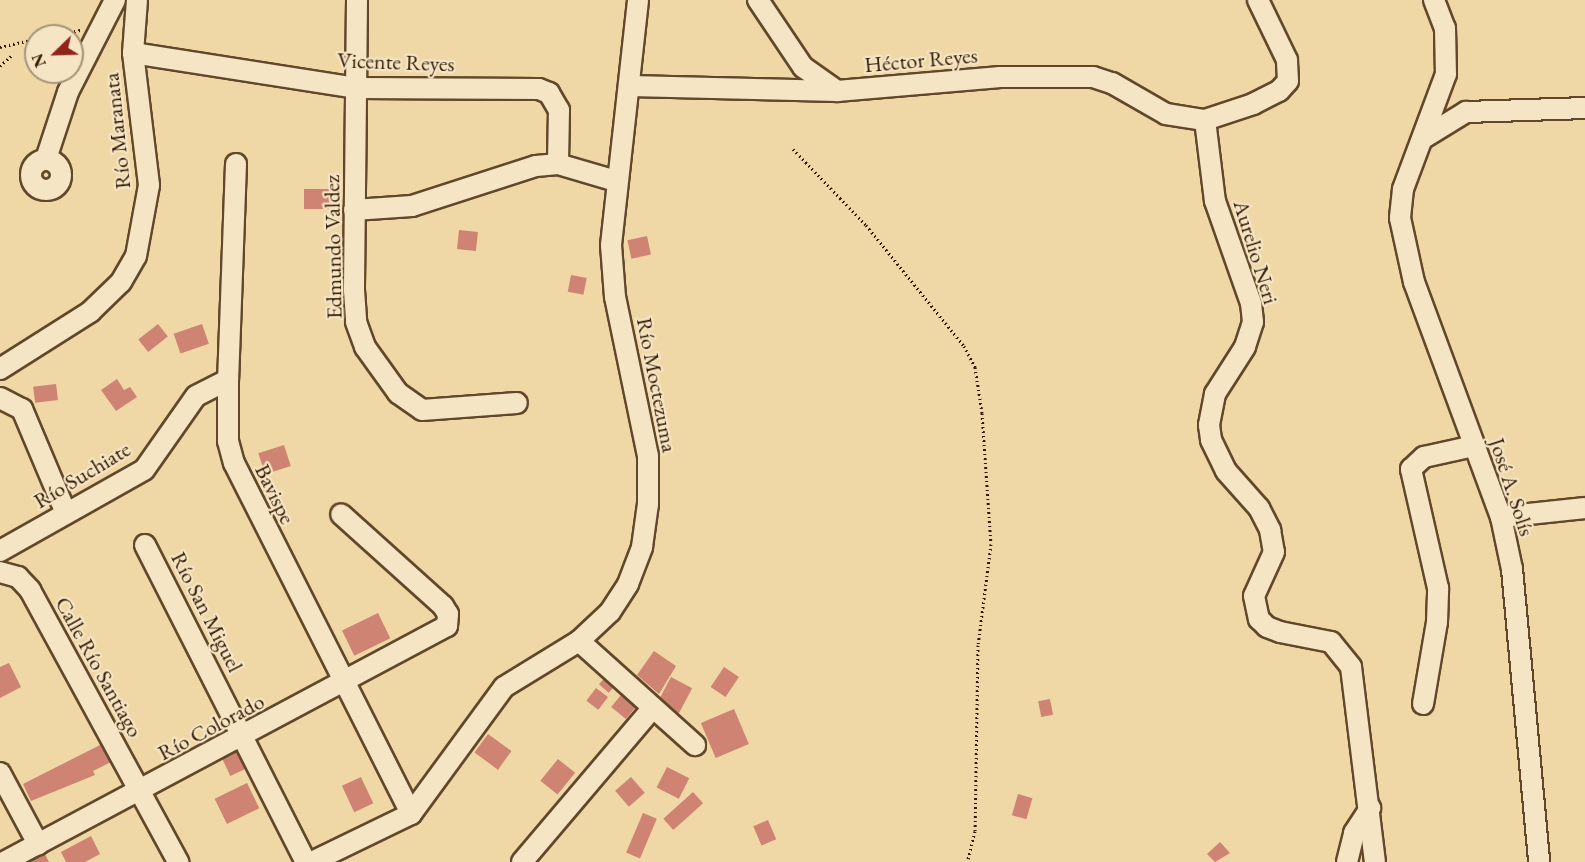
<!DOCTYPE html>
<html>
<head>
<meta charset="utf-8">
<style>
	body { margin:0 }
	#map { position:relative; width:1585px; height:862px; overflow:hidden; background:#efd7a6; font-family:"EB Garamond",serif }
	div>[style] { position:absolute }
	.building>* { inset:0; background:#cf8372; transform-origin:0 0 }
	.path>* { height:3px; margin-top:-1.5px; transform-origin:0; background:repeating-linear-gradient(90deg,#321800 0 1.5px,transparent 0 4.5px) }
	.roads { filter:drop-shadow(2px 0 #61482a) drop-shadow(-2px 0 #61482a) drop-shadow(0 2px #61482a) drop-shadow(0 -2px #61482a) }
	.minor>* { height:20px; margin:-10px; padding:0 10px; transform-origin:10px; border-radius:10px; background:#f5e5c5 }
	.minor>.ring { margin:-10px; padding:0; box-sizing:content-box; background:none; border:20px solid #f5e5c5; border-radius:50% }
	span { translate:-50% -50%; white-space:nowrap; text-align:center; line-height:1.15; -webkit-text-stroke:4.5px #f5e5c5; paint-order:stroke }
	.street-label { font-size:22px; color:#321800 }
	.north { position:absolute; left:24px; top:24px; width:60px; height:60px; box-sizing:border-box; background:#f5e5c5; border:2px solid #a79376; border-radius:50%; rotate:247deg; font-size:16px; font-weight:700; line-height:24px; text-align:center; color:#321800 }
	.north::after { content:''; display:block; margin:auto; width:21px; height:27px; background:#8f2418; clip-path:polygon(50% 0,100% 100%,50% 72%,0 100%) }
</style>
</head>
<body>
<div id="map">
	<div class="building">
		<i style="left:304px;top:189px;width:25px;height:20px"></i>
		<i style="left:459px;top:230px;width:19px;height:19px;rotate:6deg"></i>
		<i style="left:647px;top:236px;width:19px;height:20px;rotate:78deg"></i>
		<i style="left:571px;top:275px;width:16px;height:17px;rotate:11deg"></i>
		<i style="left:158px;top:324px;width:16px;height:25px;rotate:52deg"></i>
		<i style="left:202px;top:324px;width:21px;height:30px;rotate:71deg"></i>
		<i style="clip-path:polygon(117px 379px,124px 390px,130px 387px,137px 397px,116px 411px,101px 390px)"></i>
		<i style="left:56px;top:384px;width:16px;height:23px;rotate:83deg"></i>
		<i style="left:284px;top:445px;width:22px;height:27px;rotate:72deg"></i>
		<i style="left:378px;top:613px;width:28px;height:40px;rotate:64deg"></i>
		<i style="clip-path:polygon(654px 651px,676px 666px,659px 694px,637px 675px)"></i>
		<i style="clip-path:polygon(9px 663px,21px 687px,0 698px,0 667px)"></i>
		<i style="left:724px;top:667px;width:18px;height:24px;rotate:34deg"></i>
		<i style="left:609px;top:673px;width:13px;height:15px;rotate:42deg"></i>
		<i style="left:671px;top:677px;width:24px;height:38px;rotate:28deg"></i>
		<i style="left:596px;top:688px;width:15px;height:16px;rotate:37deg"></i>
		<i style="left:625px;top:690px;width:19px;height:22px;rotate:39deg"></i>
		<i style="left:1050px;top:699px;width:16px;height:12px;rotate:79deg"></i>
		<i style="left:734px;top:709px;width:38px;height:36px;rotate:67deg"></i>
		<i style="left:488px;top:734px;width:29px;height:23px;rotate:36deg"></i>
		<i style="clip-path:polygon(106px 742px,115px 760px,93px 771px,95px 775px,31px 801px,23px 784px)"></i>
		<i style="left:236px;top:748px;width:23px;height:17px;rotate:65deg"></i>
		<i style="left:558px;top:759px;width:22px;height:28px;rotate:39deg"></i>
		<i style="left:667px;top:767px;width:25px;height:23px;rotate:27deg"></i>
		<i style="left:361px;top:777px;width:29px;height:21px;rotate:65deg"></i>
		<i style="left:631px;top:777px;width:21px;height:21px;rotate:49deg"></i>
		<i style="left:247px;top:783px;width:28px;height:36px;rotate:64deg"></i>
		<i style="left:693px;top:792px;width:15px;height:40px;rotate:48deg"></i>
		<i style="left:1018px;top:794px;width:15px;height:22px;rotate:16deg"></i>
		<i style="left:643px;top:813px;width:15px;height:43px;rotate:23deg"></i>
		<i style="left:768px;top:820px;width:21px;height:16px;rotate:67deg"></i>
		<i style="clip-path:polygon(91px 836px,100px 854px,85px 862px,66px 862px,61px 852px)"></i>
		<i style="clip-path:polygon(1220px 842px,1230px 853px,1215px 862px,1207px 854px)"></i>
		<i style="clip-path:polygon(42px 849px,49px 862px,18px 862px)"></i>
	</div>
	<div class="path">
		<i style="left:52px;top:36px;width:30px;rotate:-12deg"></i>
		<i style="left:0;top:47px;width:37px;rotate:-13deg"></i>
		<i style="left:0;top:66px;width:15px;rotate:-42deg"></i>
		<i style="left:793px;top:149px;width:105px;rotate:46.2deg"></i>
		<i style="left:866px;top:225px;width:156px;rotate:51deg"></i>
		<i style="left:964px;top:346px;width:24px;rotate:62deg"></i>
		<i style="left:975px;top:367px;width:47px;rotate:81.3deg"></i>
		<i style="left:982px;top:413px;width:131px;rotate:86.1deg"></i>
		<i style="left:991px;top:544px;width:102px;rotate:97.3deg"></i>
		<i style="left:978px;top:645px;width:186px;rotate:90.9deg"></i>
		<i style="left:975px;top:831px;width:32px;rotate:104deg"></i>
	</div>
	<div class="roads">
		<div class="minor">
			<i style="left:357px;top:0;width:290px;rotate:90.6deg"></i>
			<i style="left:354px;top:290px;width:32px;rotate:86deg"></i>
			<i style="left:356px;top:322px;width:27px;rotate:70deg"></i>
			<i style="left:365px;top:347px;width:57px;rotate:54.3deg"></i>
			<i style="left:398px;top:393px;width:29px;rotate:35deg"></i>
			<i style="left:422px;top:410px;width:95px;rotate:-4.2deg"></i>
			<i style="left:758px;top:0;width:81px;rotate:56.1deg"></i>
			<i style="left:803px;top:67px;width:42px;rotate:35.2deg"></i>
			<i style="left:1434px;top:0;width:30px;rotate:69deg"></i>
			<i style="left:1445px;top:28px;width:46px;rotate:88.8deg"></i>
			<i style="left:1446px;top:74px;width:123px;rotate:110.5deg"></i>
			<i style="left:1403px;top:189px;width:29px;rotate:96deg"></i>
			<i style="left:1400px;top:218px;width:66px;rotate:77.7deg"></i>
			<i style="left:1414px;top:282px;width:251px;rotate:69.7deg"></i>
			<i style="left:1501px;top:517px;width:53px;rotate:78.1deg"></i>
			<i style="left:1512px;top:569px;width:294px;rotate:84.7deg"></i>
			<i style="left:133px;top:53px;width:227px;rotate:8.9deg"></i>
			<i style="left:357px;top:88px;width:182px;rotate:0.3deg"></i>
			<i style="left:539px;top:89px;width:11px;rotate:22deg"></i>
			<i style="left:549px;top:93px;width:20px;rotate:60deg"></i>
			<i style="left:559px;top:110px;width:54px;rotate:91.1deg"></i>
			<i style="left:630px;top:86px;width:207px;rotate:1.4deg"></i>
			<i style="left:837px;top:91px;width:164px;rotate:-4.9deg"></i>
			<i style="left:1000px;top:77px;width:93px"></i>
			<i style="left:1093px;top:77px;width:20px;rotate:18deg"></i>
			<i style="left:1112px;top:83px;width:62px;rotate:29.9deg"></i>
			<i style="left:1166px;top:114px;width:39px;rotate:9deg"></i>
			<i style="left:1205px;top:120px;width:51px;rotate:-18.4deg"></i>
			<i style="left:1253px;top:104px;width:29px;rotate:-27deg"></i>
			<i style="left:1279px;top:91px;width:13px;rotate:-48deg"></i>
			<i style="left:1288px;top:81px;width:21px;rotate:-93deg"></i>
			<i style="left:1287px;top:60px;width:67px;rotate:-115.8deg"></i>
			<i style="left:1205px;top:120px;width:82px;rotate:83deg"></i>
			<i style="left:1215px;top:201px;width:108px;rotate:70.6deg"></i>
			<i style="left:1251px;top:303px;width:19px;rotate:84deg"></i>
			<i style="left:1253px;top:322px;width:26px;rotate:108deg"></i>
			<i style="left:1245px;top:347px;width:56px;rotate:122.6deg"></i>
			<i style="left:1215px;top:394px;width:32px;rotate:101deg"></i>
			<i style="left:1209px;top:425px;width:15px;rotate:82deg"></i>
			<i style="left:1211px;top:440px;width:34px;rotate:64deg"></i>
			<i style="left:1226px;top:471px;width:50px;rotate:48.3deg"></i>
			<i style="left:1259px;top:508px;width:25px;rotate:63deg"></i>
			<i style="left:1270px;top:530px;width:22px;rotate:80deg"></i>
			<i style="left:1274px;top:552px;width:48px;rotate:114.4deg"></i>
			<i style="left:1254px;top:596px;width:24px;rotate:78deg"></i>
			<i style="left:1259px;top:619px;width:11px;rotate:45deg"></i>
			<i style="left:1267px;top:627px;width:14px;rotate:21deg"></i>
			<i style="left:1280px;top:632px;width:52px;rotate:11.1deg"></i>
			<i style="left:1331px;top:642px;width:32px;rotate:51deg"></i>
			<i style="left:1351px;top:667px;width:196px;rotate:83deg"></i>
			<i style="left:1422px;top:139px;width:52px;rotate:-31.5deg"></i>
			<i style="left:1466px;top:112px;width:119px;rotate:-1.9deg"></i>
			<i style="left:46px;top:159px;width:71px;rotate:-71.8deg"></i>
			<i style="left:68px;top:92px;width:103px;rotate:-62.9deg"></i>
			<i class="ring" style="left:31px;top:160px;width:10px;height:10px"></i>
			<i style="left:236px;top:164px;width:216px;rotate:92.1deg"></i>
			<i style="left:228px;top:380px;width:61px;rotate:90deg"></i>
			<i style="left:228px;top:441px;width:23px;rotate:75deg"></i>
			<i style="left:234px;top:463px;width:393px;rotate:63.2deg"></i>
			<i style="left:354px;top:210px;width:58px;rotate:-3.9deg"></i>
			<i style="left:412px;top:206px;width:130px;rotate:-17.9deg"></i>
			<i style="left:536px;top:166px;width:22px;rotate:-5deg"></i>
			<i style="left:558px;top:164px;width:60px;rotate:16.3deg"></i>
			<i style="left:0;top:369px;width:107px;rotate:-32.3deg"></i>
			<i style="left:90px;top:312px;width:43px;rotate:-44.1deg"></i>
			<i style="left:121px;top:282px;width:30px;rotate:-60deg"></i>
			<i style="left:136px;top:256px;width:72px;rotate:-79.6deg"></i>
			<i style="left:149px;top:185px;width:133px;rotate:-96.9deg"></i>
			<i style="left:133px;top:53px;width:53px;rotate:-85.7deg"></i>
			<i style="left:0;top:398px;width:25px;rotate:27deg"></i>
			<i style="left:22px;top:409px;width:113px;rotate:67.1deg"></i>
			<i style="left:1501px;top:517px;width:84px;rotate:-6.1deg"></i>
			<i style="left:145px;top:545px;width:356px;rotate:63.1deg"></i>
			<i style="left:0;top:551px;width:165px;rotate:-29.4deg"></i>
			<i style="left:144px;top:470px;width:90px;rotate:-54.9deg"></i>
			<i style="left:196px;top:396px;width:36px;rotate:-27deg"></i>
			<i style="left:0;top:572px;width:19px;rotate:16deg"></i>
			<i style="left:18px;top:577px;width:18px;rotate:47deg"></i>
			<i style="left:30px;top:590px;width:310px;rotate:61.4deg"></i>
			<i style="left:579px;top:641px;width:156px;rotate:41.9deg"></i>
			<i style="left:1423px;top:704px;width:83px;rotate:-80.3deg"></i>
			<i style="left:1437px;top:622px;width:34px;rotate:-88deg"></i>
			<i style="left:1438px;top:588px;width:122px;rotate:-102.8deg"></i>
			<i style="left:1411px;top:469px;width:18px;rotate:-43deg"></i>
			<i style="left:1424px;top:457px;width:51px;rotate:-12.4deg"></i>
			<i style="left:0;top:773px;width:81px;rotate:61.8deg"></i>
			<i style="left:4px;top:862px;width:502px;rotate:-28.05deg"></i>
			<i style="left:447px;top:626px;width:12px;rotate:-85deg"></i>
			<i style="left:448px;top:614px;width:9px;rotate:-122deg"></i>
			<i style="left:443px;top:606px;width:137px;rotate:-138deg"></i>
			<i style="left:312px;top:862px;width:110px;rotate:-25.9deg"></i>
			<i style="left:411px;top:814px;width:157px;rotate:-53.8deg"></i>
			<i style="left:504px;top:687px;width:88px;rotate:-31.5deg"></i>
			<i style="left:579px;top:641px;width:42px;rotate:-43.1deg"></i>
			<i style="left:610px;top:612px;width:33px;rotate:-57deg"></i>
			<i style="left:628px;top:584px;width:40px;rotate:-69deg"></i>
			<i style="left:642px;top:547px;width:43px;rotate:-82.1deg"></i>
			<i style="left:648px;top:504px;width:48px;rotate:-90deg"></i>
			<i style="left:648px;top:456px;width:162px;rotate:-101.7deg"></i>
			<i style="left:615px;top:297px;width:52px;rotate:-94.4deg"></i>
			<i style="left:611px;top:245px;width:246px;rotate:-83.7deg"></i>
			<i style="left:522px;top:862px;width:199px;rotate:-49.7deg"></i>
			<i style="left:1347px;top:862px;width:30px;rotate:-76deg"></i>
			<i style="left:1354px;top:833px;width:30px;rotate:-57deg"></i>
		</div>
	</div>
	<div class="street-label">
		<span style="left:921px;top:60px;rotate:-5deg">Héctor Reyes</span>
		<span style="left:396px;top:62px;rotate:2deg">Vicente Reyes</span>
		<span style="left:117px;top:131px;rotate:-96deg">Río Maranata</span>
		<span style="left:333px;top:247px;rotate:-91deg">Edmundo Valdez</span>
		<span style="left:1256px;top:252px;rotate:73deg">Aurelio Neri</span>
		<span style="left:657px;top:385px;rotate:79deg">Río Moctezuma</span>
		<span style="left:82px;top:475px;rotate:-31deg">Río Suchiate</span>
		<span style="left:1512px;top:487px;rotate:72deg">José A. Solís</span>
		<span style="left:275px;top:494px;rotate:64deg">Bavispe</span>
		<span style="left:207px;top:612px;rotate:63deg">Río San Miguel</span>
		<span style="left:99px;top:667px;rotate:61deg">Calle Río Santiago</span>
		<span style="left:211px;top:727px;rotate:-28deg">Río Colorado</span>
	</div>
	<div class="north">N</div>
</div>
</body>
</html>
